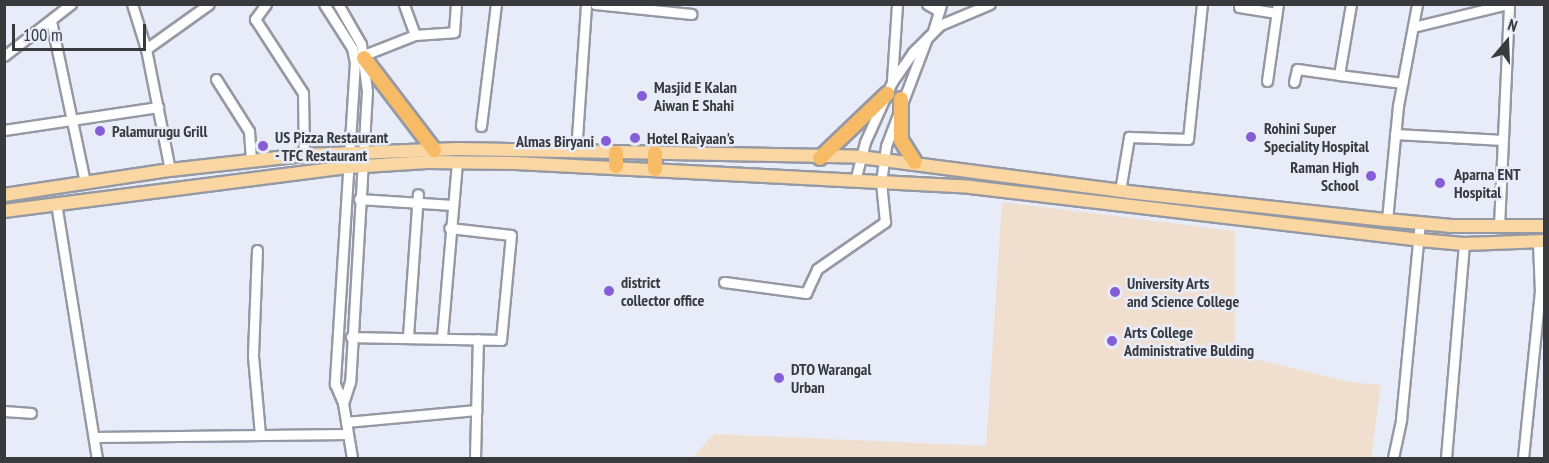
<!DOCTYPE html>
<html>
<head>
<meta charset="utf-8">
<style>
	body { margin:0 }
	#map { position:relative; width:1549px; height:463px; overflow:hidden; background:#e8ecf8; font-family:"PT Sans Narrow",sans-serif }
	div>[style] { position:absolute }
	.education>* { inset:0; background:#f0dfce }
	.roads { filter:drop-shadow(2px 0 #9599a4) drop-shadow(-2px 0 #9599a4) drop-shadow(0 2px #9599a4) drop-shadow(0 -2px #9599a4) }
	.minor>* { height:9px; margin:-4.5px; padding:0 4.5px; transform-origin:4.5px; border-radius:4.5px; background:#fff }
	.major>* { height:12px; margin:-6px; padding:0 6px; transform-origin:6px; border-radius:6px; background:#fad6a3 }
	.highway>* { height:14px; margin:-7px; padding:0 7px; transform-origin:7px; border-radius:7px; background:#f7bb66 }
	.dots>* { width:16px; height:16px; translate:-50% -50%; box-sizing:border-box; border:3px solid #e8ecf8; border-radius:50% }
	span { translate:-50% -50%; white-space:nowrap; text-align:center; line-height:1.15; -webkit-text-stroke:5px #e8ecf8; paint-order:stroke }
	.poi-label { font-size:16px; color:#383a3e; font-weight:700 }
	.left { translate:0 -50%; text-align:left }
	.right { translate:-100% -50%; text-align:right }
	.frame { position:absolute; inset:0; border:6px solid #383a3e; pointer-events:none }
	.north { position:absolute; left:1477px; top:12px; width:60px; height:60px; -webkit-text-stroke:4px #e8ecf8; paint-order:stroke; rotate:19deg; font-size:16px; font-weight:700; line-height:24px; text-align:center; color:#383a3e }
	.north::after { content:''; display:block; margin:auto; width:21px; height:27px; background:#383a3e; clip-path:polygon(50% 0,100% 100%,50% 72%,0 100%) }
	.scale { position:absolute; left:12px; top:24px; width:134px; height:27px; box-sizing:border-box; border:3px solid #383a3e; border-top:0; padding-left:8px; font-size:18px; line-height:21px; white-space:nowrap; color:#383a3e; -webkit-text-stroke:4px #e8ecf8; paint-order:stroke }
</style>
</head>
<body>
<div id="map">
	<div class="education">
		<i style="clip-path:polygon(1002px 202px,1235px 231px,1235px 354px,1350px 382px,1381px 385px,1371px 458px,692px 458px,714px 434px,986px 446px)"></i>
	</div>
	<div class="roads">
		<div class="minor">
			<i style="left:132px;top:4px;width:47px;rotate:72.7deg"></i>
			<i style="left:146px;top:49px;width:123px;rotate:78.8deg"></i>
			<i style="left:266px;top:4px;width:19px;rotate:126deg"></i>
			<i style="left:255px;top:19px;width:88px;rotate:57deg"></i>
			<i style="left:303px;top:93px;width:62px;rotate:89.1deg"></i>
			<i style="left:324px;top:4px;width:52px;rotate:57.5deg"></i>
			<i style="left:352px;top:48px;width:14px;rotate:78deg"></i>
			<i style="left:355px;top:62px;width:323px;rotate:93.6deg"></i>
			<i style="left:335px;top:384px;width:21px;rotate:67deg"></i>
			<i style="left:343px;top:403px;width:56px;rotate:80.7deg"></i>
			<i style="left:338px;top:4px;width:46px;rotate:60.1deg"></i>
			<i style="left:361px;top:44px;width:47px;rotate:82.7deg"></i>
			<i style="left:367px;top:91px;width:291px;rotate:93.3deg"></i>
			<i style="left:350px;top:382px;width:22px;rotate:108deg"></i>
			<i style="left:595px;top:4px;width:97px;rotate:5.9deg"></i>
			<i style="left:927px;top:4px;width:14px;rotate:30deg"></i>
			<i style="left:1351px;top:4px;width:72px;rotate:99.6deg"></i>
			<i style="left:1339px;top:75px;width:64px;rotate:7.2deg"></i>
			<i style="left:1239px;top:7px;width:38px;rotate:9deg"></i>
			<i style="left:51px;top:21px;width:165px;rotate:78.1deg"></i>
			<i style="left:1413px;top:27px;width:98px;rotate:-13.6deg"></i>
			<i style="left:933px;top:31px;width:28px;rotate:-73deg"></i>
			<i style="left:415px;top:35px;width:39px;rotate:-4deg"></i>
			<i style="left:454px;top:32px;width:28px;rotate:-86deg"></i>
			<i style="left:146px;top:49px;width:77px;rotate:-35.5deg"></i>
			<i style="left:364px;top:55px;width:55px;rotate:-21.4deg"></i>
			<i style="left:415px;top:35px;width:33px;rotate:-110deg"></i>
			<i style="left:4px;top:56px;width:85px;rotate:-37.8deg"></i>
			<i style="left:216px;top:79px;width:62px;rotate:57.6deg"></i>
			<i style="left:249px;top:131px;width:30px;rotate:86deg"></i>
			<i style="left:892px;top:80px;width:76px;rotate:-86.2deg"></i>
			<i style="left:1267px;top:81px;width:78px;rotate:-81.9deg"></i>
			<i style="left:1294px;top:82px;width:13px;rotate:-77deg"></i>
			<i style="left:1297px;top:69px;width:42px;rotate:8.1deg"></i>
			<i style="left:481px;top:126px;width:123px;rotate:-83deg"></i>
			<i style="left:4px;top:130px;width:156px;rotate:-8.5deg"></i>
			<i style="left:1395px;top:134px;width:108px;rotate:3.2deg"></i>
			<i style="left:576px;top:152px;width:148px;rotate:-86.1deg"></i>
			<i style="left:855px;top:181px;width:40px;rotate:-75.6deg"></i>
			<i style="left:865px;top:142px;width:66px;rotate:-65.8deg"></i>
			<i style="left:892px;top:82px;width:35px;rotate:-55deg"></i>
			<i style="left:912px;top:53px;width:40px;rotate:-45deg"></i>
			<i style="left:940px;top:25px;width:54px;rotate:-22.8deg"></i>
			<i style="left:1120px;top:191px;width:55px;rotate:-80.5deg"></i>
			<i style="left:1129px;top:137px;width:59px;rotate:1.9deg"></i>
			<i style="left:1188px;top:139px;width:136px;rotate:-84.1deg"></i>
			<i style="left:359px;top:199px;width:93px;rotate:3.7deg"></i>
			<i style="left:56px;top:203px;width:258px;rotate:80.9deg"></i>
			<i style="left:1387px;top:220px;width:115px;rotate:-84.5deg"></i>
			<i style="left:1398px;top:106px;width:104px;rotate:-79.4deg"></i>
			<i style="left:1499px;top:226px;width:222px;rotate:-87.4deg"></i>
			<i style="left:257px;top:250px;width:106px;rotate:92.2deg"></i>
			<i style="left:253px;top:356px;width:78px;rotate:84.9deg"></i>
			<i style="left:724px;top:282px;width:83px;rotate:7.6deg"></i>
			<i style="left:806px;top:293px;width:26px;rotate:-65deg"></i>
			<i style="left:817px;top:269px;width:83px;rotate:-34.7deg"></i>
			<i style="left:885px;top:222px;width:40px;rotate:-95.7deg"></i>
			<i style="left:881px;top:182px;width:36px;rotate:-82deg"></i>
			<i style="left:886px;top:146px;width:116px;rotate:-69.2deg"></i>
			<i style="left:408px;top:336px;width:142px;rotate:-86deg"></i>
			<i style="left:351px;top:337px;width:150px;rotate:1.1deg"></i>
			<i style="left:501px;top:340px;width:105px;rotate:-84.6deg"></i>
			<i style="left:511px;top:235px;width:62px;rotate:-173.6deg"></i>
			<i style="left:442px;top:337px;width:175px;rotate:-85.1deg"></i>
			<i style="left:4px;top:411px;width:27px;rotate:4deg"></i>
			<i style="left:346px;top:422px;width:131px;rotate:-5.3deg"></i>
			<i style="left:95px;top:437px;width:252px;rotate:-0.7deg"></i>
			<i style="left:475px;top:458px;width:119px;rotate:-88.6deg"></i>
			<i style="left:1393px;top:458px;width:40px;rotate:-78deg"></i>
			<i style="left:1401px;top:419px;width:197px;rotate:-84.5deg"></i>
			<i style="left:1446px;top:458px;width:215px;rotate:-85.2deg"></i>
			<i style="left:1523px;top:458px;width:167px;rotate:-84.2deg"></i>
			<i style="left:1540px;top:292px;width:50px;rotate:-92.3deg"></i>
		</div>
		<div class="major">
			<i style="left:4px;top:195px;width:168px;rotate:-8.6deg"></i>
			<i style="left:170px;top:170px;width:135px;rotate:-6.4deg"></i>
			<i style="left:304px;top:155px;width:154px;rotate:-2.2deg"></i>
			<i style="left:458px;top:149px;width:402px;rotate:1.1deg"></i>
			<i style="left:860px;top:157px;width:270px;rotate:7.4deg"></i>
			<i style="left:1128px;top:192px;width:261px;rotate:6.2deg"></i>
			<i style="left:1387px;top:220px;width:65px;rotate:5.3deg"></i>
			<i style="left:1452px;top:226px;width:92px"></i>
			<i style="left:4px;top:211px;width:348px;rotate:-7.3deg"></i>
			<i style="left:349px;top:167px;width:78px;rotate:-3.7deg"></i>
			<i style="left:427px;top:162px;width:89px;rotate:0.6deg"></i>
			<i style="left:516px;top:163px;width:455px;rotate:3deg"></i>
			<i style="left:970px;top:187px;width:453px;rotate:6.7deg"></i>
			<i style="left:1420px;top:240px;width:44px;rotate:5.2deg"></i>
			<i style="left:1464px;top:244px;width:80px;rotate:-2.1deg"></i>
		</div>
		<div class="highway">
			<i style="left:364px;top:58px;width:116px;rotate:52.7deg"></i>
			<i style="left:901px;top:99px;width:41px;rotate:90deg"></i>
			<i style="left:901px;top:140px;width:26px;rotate:58deg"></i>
			<i style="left:820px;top:158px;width:93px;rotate:-43.7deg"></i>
			<i style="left:616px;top:166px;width:13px;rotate:-90deg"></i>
			<i style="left:655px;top:169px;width:16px;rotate:-90deg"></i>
		</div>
	</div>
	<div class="dots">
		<i style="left:642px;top:96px;background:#855dd7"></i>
		<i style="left:100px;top:131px;background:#855dd7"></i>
		<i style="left:1251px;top:137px;background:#855dd7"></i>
		<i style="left:635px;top:138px;background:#855dd7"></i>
		<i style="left:606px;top:141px;background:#855dd7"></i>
		<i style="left:263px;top:146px;background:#855dd7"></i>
		<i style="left:1371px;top:176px;background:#855dd7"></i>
		<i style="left:1440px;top:183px;background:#855dd7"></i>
		<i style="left:609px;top:291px;background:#855dd7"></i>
		<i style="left:1115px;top:292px;background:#855dd7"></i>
		<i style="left:1112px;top:341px;background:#855dd7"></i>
		<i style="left:779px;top:378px;background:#855dd7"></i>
	</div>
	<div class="poi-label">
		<span class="left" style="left:654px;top:96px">Masjid E Kalan<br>Aiwan E Shahi</span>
		<span class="left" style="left:1264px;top:137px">Rohini Super<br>Speciality Hospital</span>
		<span class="left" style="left:112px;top:131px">Palamurugu Grill</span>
		<span class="left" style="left:275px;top:146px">US Pizza Restaurant<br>- TFC Restaurant</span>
		<span class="left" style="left:647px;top:138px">Hotel Raiyaan's</span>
		<span class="right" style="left:594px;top:141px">Almas Biryani</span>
		<span class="right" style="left:1359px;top:176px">Raman High<br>School</span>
		<span class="left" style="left:1454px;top:183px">Aparna ENT<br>Hospital</span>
		<span class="left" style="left:621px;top:291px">district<br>collector office</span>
		<span class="left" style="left:1127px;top:292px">University Arts<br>and Science College</span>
		<span class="left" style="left:1124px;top:341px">Arts College<br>Administrative Bulding</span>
		<span class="left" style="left:791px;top:378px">DTO Warangal<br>Urban</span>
	</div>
	<div class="frame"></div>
	<div class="north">N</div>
	<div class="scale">100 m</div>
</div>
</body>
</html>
